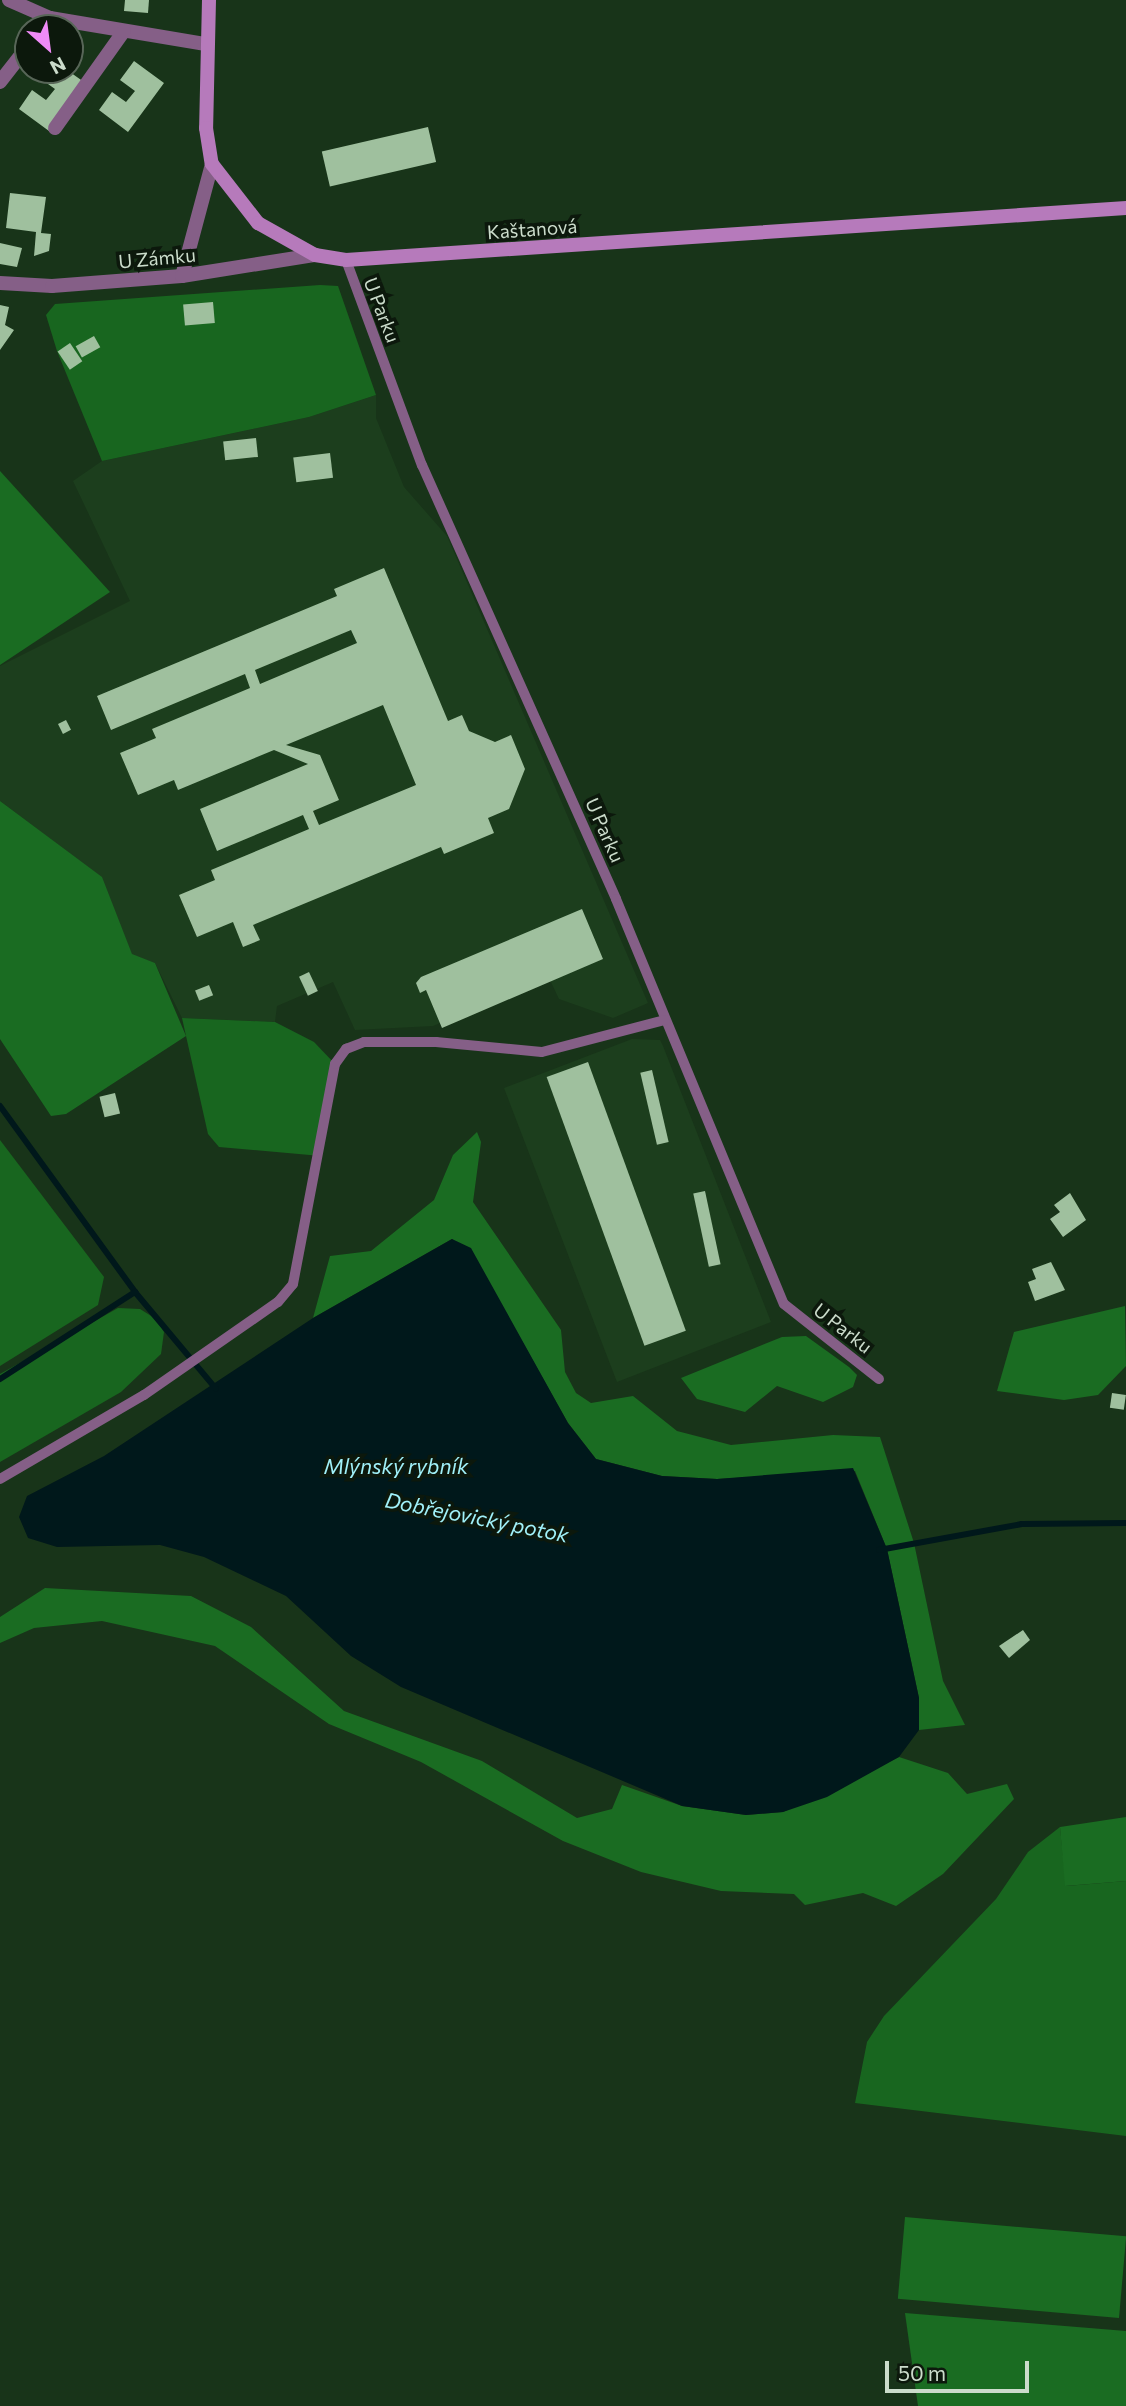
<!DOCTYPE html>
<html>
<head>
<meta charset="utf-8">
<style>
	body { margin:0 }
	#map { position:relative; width:1126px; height:2406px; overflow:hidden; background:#183419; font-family:Commissioner,sans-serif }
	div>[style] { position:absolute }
	.built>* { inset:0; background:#1c3e1d }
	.green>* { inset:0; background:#18661f }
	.forest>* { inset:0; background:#1a6c22; transform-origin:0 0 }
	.water>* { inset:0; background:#00181b }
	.stream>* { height:6px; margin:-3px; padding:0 3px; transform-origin:3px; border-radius:3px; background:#00181b }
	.building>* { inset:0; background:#9fc09e; transform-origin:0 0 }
	.lane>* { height:10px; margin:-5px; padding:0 5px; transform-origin:5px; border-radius:5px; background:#855f87 }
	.street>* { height:14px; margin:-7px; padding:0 7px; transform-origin:7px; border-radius:7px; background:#855f87 }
	.secondary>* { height:14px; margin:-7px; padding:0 7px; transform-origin:7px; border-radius:7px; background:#b67abb }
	span { translate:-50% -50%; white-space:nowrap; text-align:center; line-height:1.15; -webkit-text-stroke:7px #0c180c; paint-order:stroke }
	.street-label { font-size:19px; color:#cbdccb }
	.water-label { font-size:21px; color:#a1f1f9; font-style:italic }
	.north { position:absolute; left:14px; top:14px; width:70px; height:70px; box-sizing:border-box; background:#0c180c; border:2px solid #586658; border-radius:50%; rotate:152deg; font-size:19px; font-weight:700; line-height:28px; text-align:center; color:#cbdccb }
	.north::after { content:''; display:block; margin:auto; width:24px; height:32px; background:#ef8bf7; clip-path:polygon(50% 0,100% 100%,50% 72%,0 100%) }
	.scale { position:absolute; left:885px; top:2361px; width:144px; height:32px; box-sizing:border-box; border:4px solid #cbdccb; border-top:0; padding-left:9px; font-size:21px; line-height:24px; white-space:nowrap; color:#cbdccb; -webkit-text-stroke:5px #0c180c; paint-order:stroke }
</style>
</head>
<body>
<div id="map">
	<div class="built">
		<i style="clip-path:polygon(376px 395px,376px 418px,404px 487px,447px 536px,648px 1003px,613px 1018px,559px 999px,549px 978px,433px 1026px,355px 1030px,333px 982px,277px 1006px,275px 1022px,182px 1018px,155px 963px,132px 955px,101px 877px,0 801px,0 666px,130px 601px,73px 481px,102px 461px,309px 417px)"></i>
		<i style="clip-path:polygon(632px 1039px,660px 1040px,663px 1046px,771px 1322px,617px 1382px,504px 1088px)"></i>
	</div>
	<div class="green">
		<i style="clip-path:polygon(320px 285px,338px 286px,376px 395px,309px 417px,102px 461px,57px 351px,46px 315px,55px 304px)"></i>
		<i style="clip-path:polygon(182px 1018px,275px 1022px,314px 1042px,335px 1064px,321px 1156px,219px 1147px,208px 1134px)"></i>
		<i style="clip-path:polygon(0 1140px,104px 1277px,98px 1305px,0 1366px)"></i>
		<i style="clip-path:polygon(118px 1308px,140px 1309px,156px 1319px,164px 1332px,161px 1354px,121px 1392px,0 1462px,0 1374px)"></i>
		<i style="clip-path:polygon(1060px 1827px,1066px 1886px,1126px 1881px,1126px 2136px,855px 2103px,867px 2042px,884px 2016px,996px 1899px,1028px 1852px)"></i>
	</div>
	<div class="forest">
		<i style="clip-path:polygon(0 471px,110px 592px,0 665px)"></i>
		<i style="clip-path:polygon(0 801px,102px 877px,132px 954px,155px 963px,186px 1036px,66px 1114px,51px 1116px,0 1039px)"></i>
		<i style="clip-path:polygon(477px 1132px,481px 1142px,473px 1202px,561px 1330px,565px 1372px,576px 1393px,591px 1403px,633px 1396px,677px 1431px,731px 1445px,833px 1435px,880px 1437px,914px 1543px,943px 1681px,965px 1725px,919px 1730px,919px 1698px,887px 1549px,855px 1471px,717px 1479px,662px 1476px,596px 1459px,568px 1423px,477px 1261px,452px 1239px,313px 1318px,330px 1256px,371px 1251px,434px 1200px,453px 1155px)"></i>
		<i style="clip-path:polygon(1125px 1306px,1126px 1366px,1098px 1395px,1064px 1400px,997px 1391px,1014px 1332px)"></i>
		<i style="clip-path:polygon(806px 1336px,849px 1367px,857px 1375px,853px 1387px,823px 1402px,777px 1386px,745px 1412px,697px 1399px,681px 1378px,782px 1337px)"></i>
		<i style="clip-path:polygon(45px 1588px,191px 1596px,251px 1627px,344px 1711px,482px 1761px,577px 1818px,612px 1809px,622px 1785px,682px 1806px,746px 1815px,783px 1812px,899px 1757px,948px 1773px,967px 1794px,1007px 1784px,1014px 1799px,943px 1874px,896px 1906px,863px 1893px,805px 1905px,794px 1894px,721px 1891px,641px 1872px,563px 1841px,421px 1762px,329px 1724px,215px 1646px,102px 1621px,34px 1628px,0 1643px,0 1617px)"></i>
		<i style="clip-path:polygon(1126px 1817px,1126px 1881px,1065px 1886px,1060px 1827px)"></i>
		<i style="left:905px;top:2217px;width:222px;height:82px;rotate:5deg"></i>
		<i style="clip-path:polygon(905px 2313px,1126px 2331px,1126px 2406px,918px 2406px)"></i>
	</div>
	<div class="water">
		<i style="clip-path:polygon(452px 1239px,471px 1248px,568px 1423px,596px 1459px,662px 1476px,717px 1479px,853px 1468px,887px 1549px,919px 1698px,919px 1730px,899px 1757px,827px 1797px,783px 1812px,746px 1815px,682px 1806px,401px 1687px,351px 1656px,286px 1596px,204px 1557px,160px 1545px,57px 1547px,28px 1538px,19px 1517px,27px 1496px,104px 1456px,313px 1318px)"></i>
	</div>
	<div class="stream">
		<i style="left:0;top:1106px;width:230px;rotate:54deg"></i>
		<i style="left:135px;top:1292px;width:126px;rotate:50.1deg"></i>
		<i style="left:0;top:1379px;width:161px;rotate:-32.8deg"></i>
		<i style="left:879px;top:1550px;width:145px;rotate:-10.3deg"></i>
		<i style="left:1022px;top:1524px;width:104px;rotate:-0.6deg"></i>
	</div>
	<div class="building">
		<i style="clip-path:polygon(125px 0,149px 0,148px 13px,124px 11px)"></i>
		<i style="clip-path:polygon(134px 61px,164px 83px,128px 132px,99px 110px,112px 92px,126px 102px,135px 91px,120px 80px)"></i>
		<i style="clip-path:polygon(47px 70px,67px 70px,84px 82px,49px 131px,19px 109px,32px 90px,46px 100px,55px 89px,41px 79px)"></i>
		<i style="left:428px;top:127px;width:36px;height:109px;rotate:77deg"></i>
		<i style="clip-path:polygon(10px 193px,46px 197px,41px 233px,51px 234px,49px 251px,34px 256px,36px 232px,6px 228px)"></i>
		<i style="clip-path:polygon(0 243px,22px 248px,17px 267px,0 264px)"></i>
		<i style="left:213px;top:302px;width:21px;height:30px;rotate:85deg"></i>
		<i style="clip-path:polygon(0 305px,9px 307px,5px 325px,14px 330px,0 350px)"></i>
		<i style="left:94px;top:336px;width:13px;height:21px;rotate:61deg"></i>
		<i style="left:70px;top:343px;width:22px;height:15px;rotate:56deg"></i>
		<i style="left:256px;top:438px;width:19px;height:33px;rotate:84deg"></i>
		<i style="left:330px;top:453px;width:25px;height:37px;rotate:83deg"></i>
		<i style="clip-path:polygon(evenodd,384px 568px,448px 721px,462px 715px,469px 731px,495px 742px,511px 735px,525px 769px,509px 809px,488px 818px,494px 833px,444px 854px,441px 847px,253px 925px,260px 940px,243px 947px,233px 922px,197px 937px,179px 895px,215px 880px,211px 870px,309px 829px,303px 815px,217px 851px,200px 809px,308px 764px,274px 750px,178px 790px,174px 780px,138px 795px,120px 753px,156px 738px,152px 729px,250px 688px,245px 674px,111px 730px,97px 696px,337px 596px,334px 589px,384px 568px,351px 630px,357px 643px,260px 684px,255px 670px,351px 630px,384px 568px,383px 705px,416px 785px,319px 825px,313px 811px,339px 800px,320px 755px,286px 745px,383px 705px)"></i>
		<i style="left:66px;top:720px;width:11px;height:9px;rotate:63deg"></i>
		<i style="clip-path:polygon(582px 909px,603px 959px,442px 1028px,426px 990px,420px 993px,416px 983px,421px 977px)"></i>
		<i style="left:309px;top:972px;width:21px;height:11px;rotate:65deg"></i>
		<i style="left:209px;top:985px;width:11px;height:15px;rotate:68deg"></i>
		<i style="left:588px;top:1062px;width:286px;height:44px;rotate:70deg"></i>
		<i style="left:652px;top:1070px;width:74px;height:12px;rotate:77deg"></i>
		<i style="left:115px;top:1093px;width:21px;height:16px;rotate:76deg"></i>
		<i style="left:705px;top:1191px;width:75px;height:12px;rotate:78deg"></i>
		<i style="clip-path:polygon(1070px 1193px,1086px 1220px,1063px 1237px,1050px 1219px,1060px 1212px,1054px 1205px)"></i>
		<i style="clip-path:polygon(1051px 1262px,1065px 1290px,1035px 1301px,1028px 1282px,1036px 1279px,1032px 1269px)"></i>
		<i style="left:1112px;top:1393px;width:14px;height:15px;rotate:8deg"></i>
		<i style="clip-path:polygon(1023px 1630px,1030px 1640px,1009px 1658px,999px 1646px)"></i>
	</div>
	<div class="lane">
		<i style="left:346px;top:260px;width:219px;rotate:69.7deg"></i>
		<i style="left:422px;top:465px;width:475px;rotate:65.9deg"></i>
		<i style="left:616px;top:899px;width:438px;rotate:67.5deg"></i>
		<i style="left:784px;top:1304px;width:121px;rotate:38.3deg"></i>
		<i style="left:0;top:1479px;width:167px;rotate:-30.3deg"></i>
		<i style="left:144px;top:1395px;width:163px;rotate:-34.8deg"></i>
		<i style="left:278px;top:1302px;width:23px;rotate:-50deg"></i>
		<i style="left:293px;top:1284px;width:224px;rotate:-79.2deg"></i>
		<i style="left:335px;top:1064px;width:19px;rotate:-54deg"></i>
		<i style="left:346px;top:1049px;width:19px;rotate:-21deg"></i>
		<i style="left:364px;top:1042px;width:72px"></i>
		<i style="left:436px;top:1042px;width:106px;rotate:5.4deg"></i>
		<i style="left:542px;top:1052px;width:127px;rotate:-14.6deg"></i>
	</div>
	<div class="street">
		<i style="left:9px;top:0;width:45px;rotate:23.7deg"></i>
		<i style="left:42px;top:28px;width:13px;rotate:-51deg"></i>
		<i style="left:50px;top:18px;width:158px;rotate:9.5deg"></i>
		<i style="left:0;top:82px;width:46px;rotate:-52.1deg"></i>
		<i style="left:55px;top:128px;width:119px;rotate:-54.6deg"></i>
		<i style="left:182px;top:276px;width:116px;rotate:-75deg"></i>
		<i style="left:0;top:283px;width:52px;rotate:3.3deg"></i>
		<i style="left:52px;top:286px;width:130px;rotate:-4.4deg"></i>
		<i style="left:182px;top:276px;width:135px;rotate:-9deg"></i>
	</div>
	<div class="secondary">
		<i style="left:209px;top:0;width:128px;rotate:91.3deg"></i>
		<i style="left:206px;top:128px;width:36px;rotate:81deg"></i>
		<i style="left:212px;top:164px;width:75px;rotate:52.1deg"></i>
		<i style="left:258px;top:223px;width:65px;rotate:29.3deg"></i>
		<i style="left:315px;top:255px;width:31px;rotate:9deg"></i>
		<i style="left:346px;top:260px;width:782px;rotate:-3.81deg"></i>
	</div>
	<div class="street-label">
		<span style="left:532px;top:229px;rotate:-4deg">Kaštanová</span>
		<span style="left:157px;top:258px;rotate:-5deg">U Zámku</span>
		<span style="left:382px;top:310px;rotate:69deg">U Parku</span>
		<span style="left:605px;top:830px;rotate:66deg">U Parku</span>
		<span style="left:843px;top:1328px;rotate:38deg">U Parku</span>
	</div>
	<div class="water-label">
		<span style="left:396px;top:1466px">Mlýnský rybník</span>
		<span style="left:477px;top:1517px;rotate:11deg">Dobřejovický potok</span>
	</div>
	<div class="north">N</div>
	<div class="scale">50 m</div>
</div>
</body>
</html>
